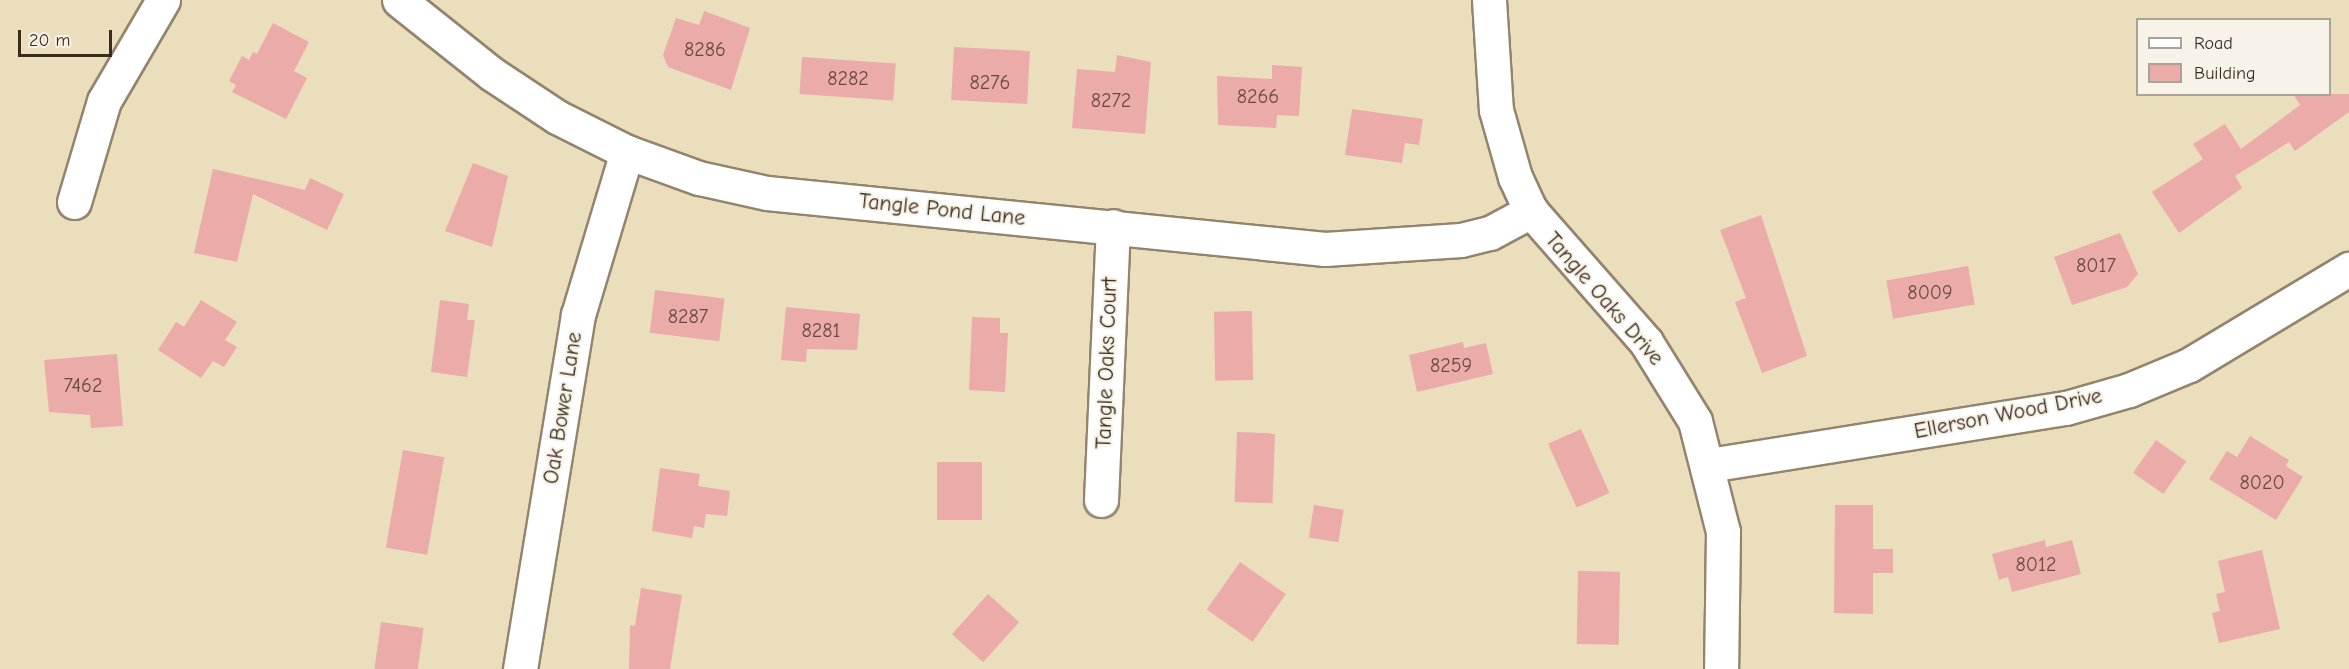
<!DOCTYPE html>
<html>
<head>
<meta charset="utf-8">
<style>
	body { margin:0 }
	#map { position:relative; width:2349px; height:669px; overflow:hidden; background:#ebdebc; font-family:"Comic Neue",sans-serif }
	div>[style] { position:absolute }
	.building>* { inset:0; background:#eaaba9; transform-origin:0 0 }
	.roads { filter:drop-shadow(2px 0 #93846d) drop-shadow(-2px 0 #93846d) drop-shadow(0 2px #93846d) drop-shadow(0 -2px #93846d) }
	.minor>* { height:33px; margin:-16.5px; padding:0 16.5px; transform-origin:16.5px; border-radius:16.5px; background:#fff }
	span { translate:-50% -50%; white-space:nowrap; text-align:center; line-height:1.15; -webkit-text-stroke:4.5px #f7f3e8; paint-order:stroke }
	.number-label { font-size:20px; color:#674a41 }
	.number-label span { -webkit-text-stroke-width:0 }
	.street-label { font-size:22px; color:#3b2a1e }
	.legend { position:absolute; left:2136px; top:18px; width:195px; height:78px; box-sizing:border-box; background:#f7f3e8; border:2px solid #aca397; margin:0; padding:8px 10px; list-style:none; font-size:18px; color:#3b2a1e }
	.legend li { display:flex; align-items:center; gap:12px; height:30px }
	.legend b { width:30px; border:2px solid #aca397 }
	.scale { position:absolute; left:18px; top:30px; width:94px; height:27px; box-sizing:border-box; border:3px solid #3b2a1e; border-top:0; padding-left:8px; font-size:18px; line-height:21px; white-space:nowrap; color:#3b2a1e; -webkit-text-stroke:4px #f7f3e8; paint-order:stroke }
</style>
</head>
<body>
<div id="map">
	<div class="building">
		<i style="clip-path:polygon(704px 11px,750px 28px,731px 90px,668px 67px,663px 55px,676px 18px,699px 25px)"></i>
		<i style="clip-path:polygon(273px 23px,309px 42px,294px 71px,307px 78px,286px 119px,232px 92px,236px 85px,229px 81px,242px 56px,249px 60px,253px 52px,257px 54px)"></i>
		<i style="left:954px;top:47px;width:76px;height:53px;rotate:3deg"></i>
		<i style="clip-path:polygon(1117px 55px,1151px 62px,1145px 134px,1072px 128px,1077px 69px,1115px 72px)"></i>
		<i style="left:802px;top:57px;width:94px;height:37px;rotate:4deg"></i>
		<i style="clip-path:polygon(1272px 65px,1302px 67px,1299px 116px,1277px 115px,1276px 128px,1218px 125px,1217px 76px,1272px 79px)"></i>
		<i style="clip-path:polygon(2293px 94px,2349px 94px,2349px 112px,2295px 151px,2289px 142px,2235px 176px,2242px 188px,2179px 233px,2152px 192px,2203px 159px,2193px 144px,2225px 124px,2241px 149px,2300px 105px)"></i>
		<i style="clip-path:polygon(1352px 109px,1423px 119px,1419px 145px,1405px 143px,1402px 163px,1345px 155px)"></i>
		<i style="clip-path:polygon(473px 163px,508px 176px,492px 247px,445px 231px)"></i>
		<i style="clip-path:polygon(213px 169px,305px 190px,310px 178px,344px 194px,327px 230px,253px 194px,237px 262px,194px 253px)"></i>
		<i style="clip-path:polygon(1761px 215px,1807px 356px,1762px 373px,1735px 302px,1746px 298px,1720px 230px)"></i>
		<i style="clip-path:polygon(2120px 233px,2138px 274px,2127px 287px,2072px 305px,2054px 257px)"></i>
		<i style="left:1968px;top:266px;width:39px;height:83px;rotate:80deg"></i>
		<i style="left:655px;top:290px;width:70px;height:43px;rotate:7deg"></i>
		<i style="clip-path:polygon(201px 300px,237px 322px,225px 340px,237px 347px,224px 367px,213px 361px,201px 378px,158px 350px,176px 322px,184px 327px)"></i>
		<i style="clip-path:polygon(440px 300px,469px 304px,467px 320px,475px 320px,467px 377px,431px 372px)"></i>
		<i style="clip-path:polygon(786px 307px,860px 314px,857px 350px,807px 349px,806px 362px,781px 360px)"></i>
		<i style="left:1252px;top:311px;width:69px;height:38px;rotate:89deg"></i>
		<i style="clip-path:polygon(972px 317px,1000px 318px,1000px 333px,1008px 333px,1005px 392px,969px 390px)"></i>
		<i style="clip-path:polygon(1463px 342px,1464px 348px,1486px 343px,1493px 374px,1417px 392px,1409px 355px)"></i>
		<i style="clip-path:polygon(117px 354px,123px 426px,91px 428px,90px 415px,49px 412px,44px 360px)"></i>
		<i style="left:1581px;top:429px;width:70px;height:36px;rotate:66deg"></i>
		<i style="left:1237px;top:432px;width:38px;height:70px;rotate:2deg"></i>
		<i style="clip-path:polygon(2250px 436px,2289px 460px,2286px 466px,2303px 477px,2276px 520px,2209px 479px,2227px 451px,2237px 457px)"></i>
		<i style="left:2156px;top:440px;width:37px;height:40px;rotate:35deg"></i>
		<i style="left:403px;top:450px;width:42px;height:99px;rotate:10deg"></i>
		<i style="left:937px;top:462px;width:45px;height:58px"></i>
		<i style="clip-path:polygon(660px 468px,700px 474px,698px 486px,730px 491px,727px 516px,706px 514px,704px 528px,694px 526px,692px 538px,652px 531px)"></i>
		<i style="left:1314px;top:505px;width:30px;height:33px;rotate:9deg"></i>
		<i style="clip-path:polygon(1835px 505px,1873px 505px,1873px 549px,1893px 549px,1893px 573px,1873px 573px,1873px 614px,1834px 613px)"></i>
		<i style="clip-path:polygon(2045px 540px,2046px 547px,2072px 540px,2081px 574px,2012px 592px,2008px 577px,1999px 580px,1992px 554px)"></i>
		<i style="clip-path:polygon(2262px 550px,2280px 629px,2219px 643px,2212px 613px,2220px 611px,2216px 594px,2225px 592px,2218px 561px)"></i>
		<i style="left:1240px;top:562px;width:56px;height:58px;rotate:35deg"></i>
		<i style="left:1578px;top:571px;width:42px;height:73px;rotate:1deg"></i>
		<i style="clip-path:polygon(641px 588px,682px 595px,670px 669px,629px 669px,630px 625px,635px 626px)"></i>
		<i style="left:988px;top:594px;width:42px;height:54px;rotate:42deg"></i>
		<i style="left:381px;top:622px;width:43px;height:47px;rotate:8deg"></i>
	</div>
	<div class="roads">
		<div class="minor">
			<i style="left:399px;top:0;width:119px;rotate:38.5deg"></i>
			<i style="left:492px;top:74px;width:78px;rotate:33.5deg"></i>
			<i style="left:557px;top:117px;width:78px;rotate:26.6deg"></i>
			<i style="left:627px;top:152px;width:77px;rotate:19.9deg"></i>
			<i style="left:699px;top:178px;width:70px;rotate:12.4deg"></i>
			<i style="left:767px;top:193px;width:561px;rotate:5.73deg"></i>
			<i style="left:1325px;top:249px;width:136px;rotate:-3.8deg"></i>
			<i style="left:1461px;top:240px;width:30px;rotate:-14deg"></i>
			<i style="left:1490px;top:233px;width:47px;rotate:-28.2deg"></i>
			<i style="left:1489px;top:0;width:110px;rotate:86.4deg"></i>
			<i style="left:1496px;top:110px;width:70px;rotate:74.2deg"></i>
			<i style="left:1515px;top:177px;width:38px;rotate:65deg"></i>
			<i style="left:1531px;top:211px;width:174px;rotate:48.7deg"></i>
			<i style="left:1646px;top:342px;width:93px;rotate:58.2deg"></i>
			<i style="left:1695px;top:421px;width:114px;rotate:75.8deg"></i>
			<i style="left:1723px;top:532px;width:137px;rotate:90.8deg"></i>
			<i style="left:74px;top:202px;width:105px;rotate:-73.5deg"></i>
			<i style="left:104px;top:101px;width:117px;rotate:-59.7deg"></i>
			<i style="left:1709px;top:465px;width:362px;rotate:-9.1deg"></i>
			<i style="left:2066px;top:408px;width:66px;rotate:-15.9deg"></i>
			<i style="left:2129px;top:390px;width:65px;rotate:-22.6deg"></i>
			<i style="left:2189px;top:365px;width:187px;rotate:-31deg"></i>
			<i style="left:1101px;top:500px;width:274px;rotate:-87.5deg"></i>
			<i style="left:520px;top:669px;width:359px;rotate:-80.7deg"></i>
			<i style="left:578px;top:315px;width:170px;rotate:-73.3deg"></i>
		</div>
	</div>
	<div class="number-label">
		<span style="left:705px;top:49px">8286</span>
		<span style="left:848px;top:78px">8282</span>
		<span style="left:990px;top:82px">8276</span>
		<span style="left:1258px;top:96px">8266</span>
		<span style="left:1111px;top:100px">8272</span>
		<span style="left:2096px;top:265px">8017</span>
		<span style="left:1930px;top:292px">8009</span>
		<span style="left:688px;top:316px">8287</span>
		<span style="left:821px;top:330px">8281</span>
		<span style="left:1451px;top:365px">8259</span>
		<span style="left:83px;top:385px">7462</span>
		<span style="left:2262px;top:482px">8020</span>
		<span style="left:2036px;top:564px">8012</span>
	</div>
	<div class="street-label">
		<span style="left:942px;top:210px;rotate:6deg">Tangle Pond Lane</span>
		<span style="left:1604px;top:299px;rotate:49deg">Tangle Oaks Drive</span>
		<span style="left:1107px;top:363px;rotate:-88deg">Tangle Oaks Court</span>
		<span style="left:563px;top:408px;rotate:-81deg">Oak Bower Lane</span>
		<span style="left:2008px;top:414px;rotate:-11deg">Ellerson Wood Drive</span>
	</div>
	<ul class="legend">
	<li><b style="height:8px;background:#fff"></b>Road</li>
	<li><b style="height:16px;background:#eaaba9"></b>Building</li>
	</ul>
	<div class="scale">20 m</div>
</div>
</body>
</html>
